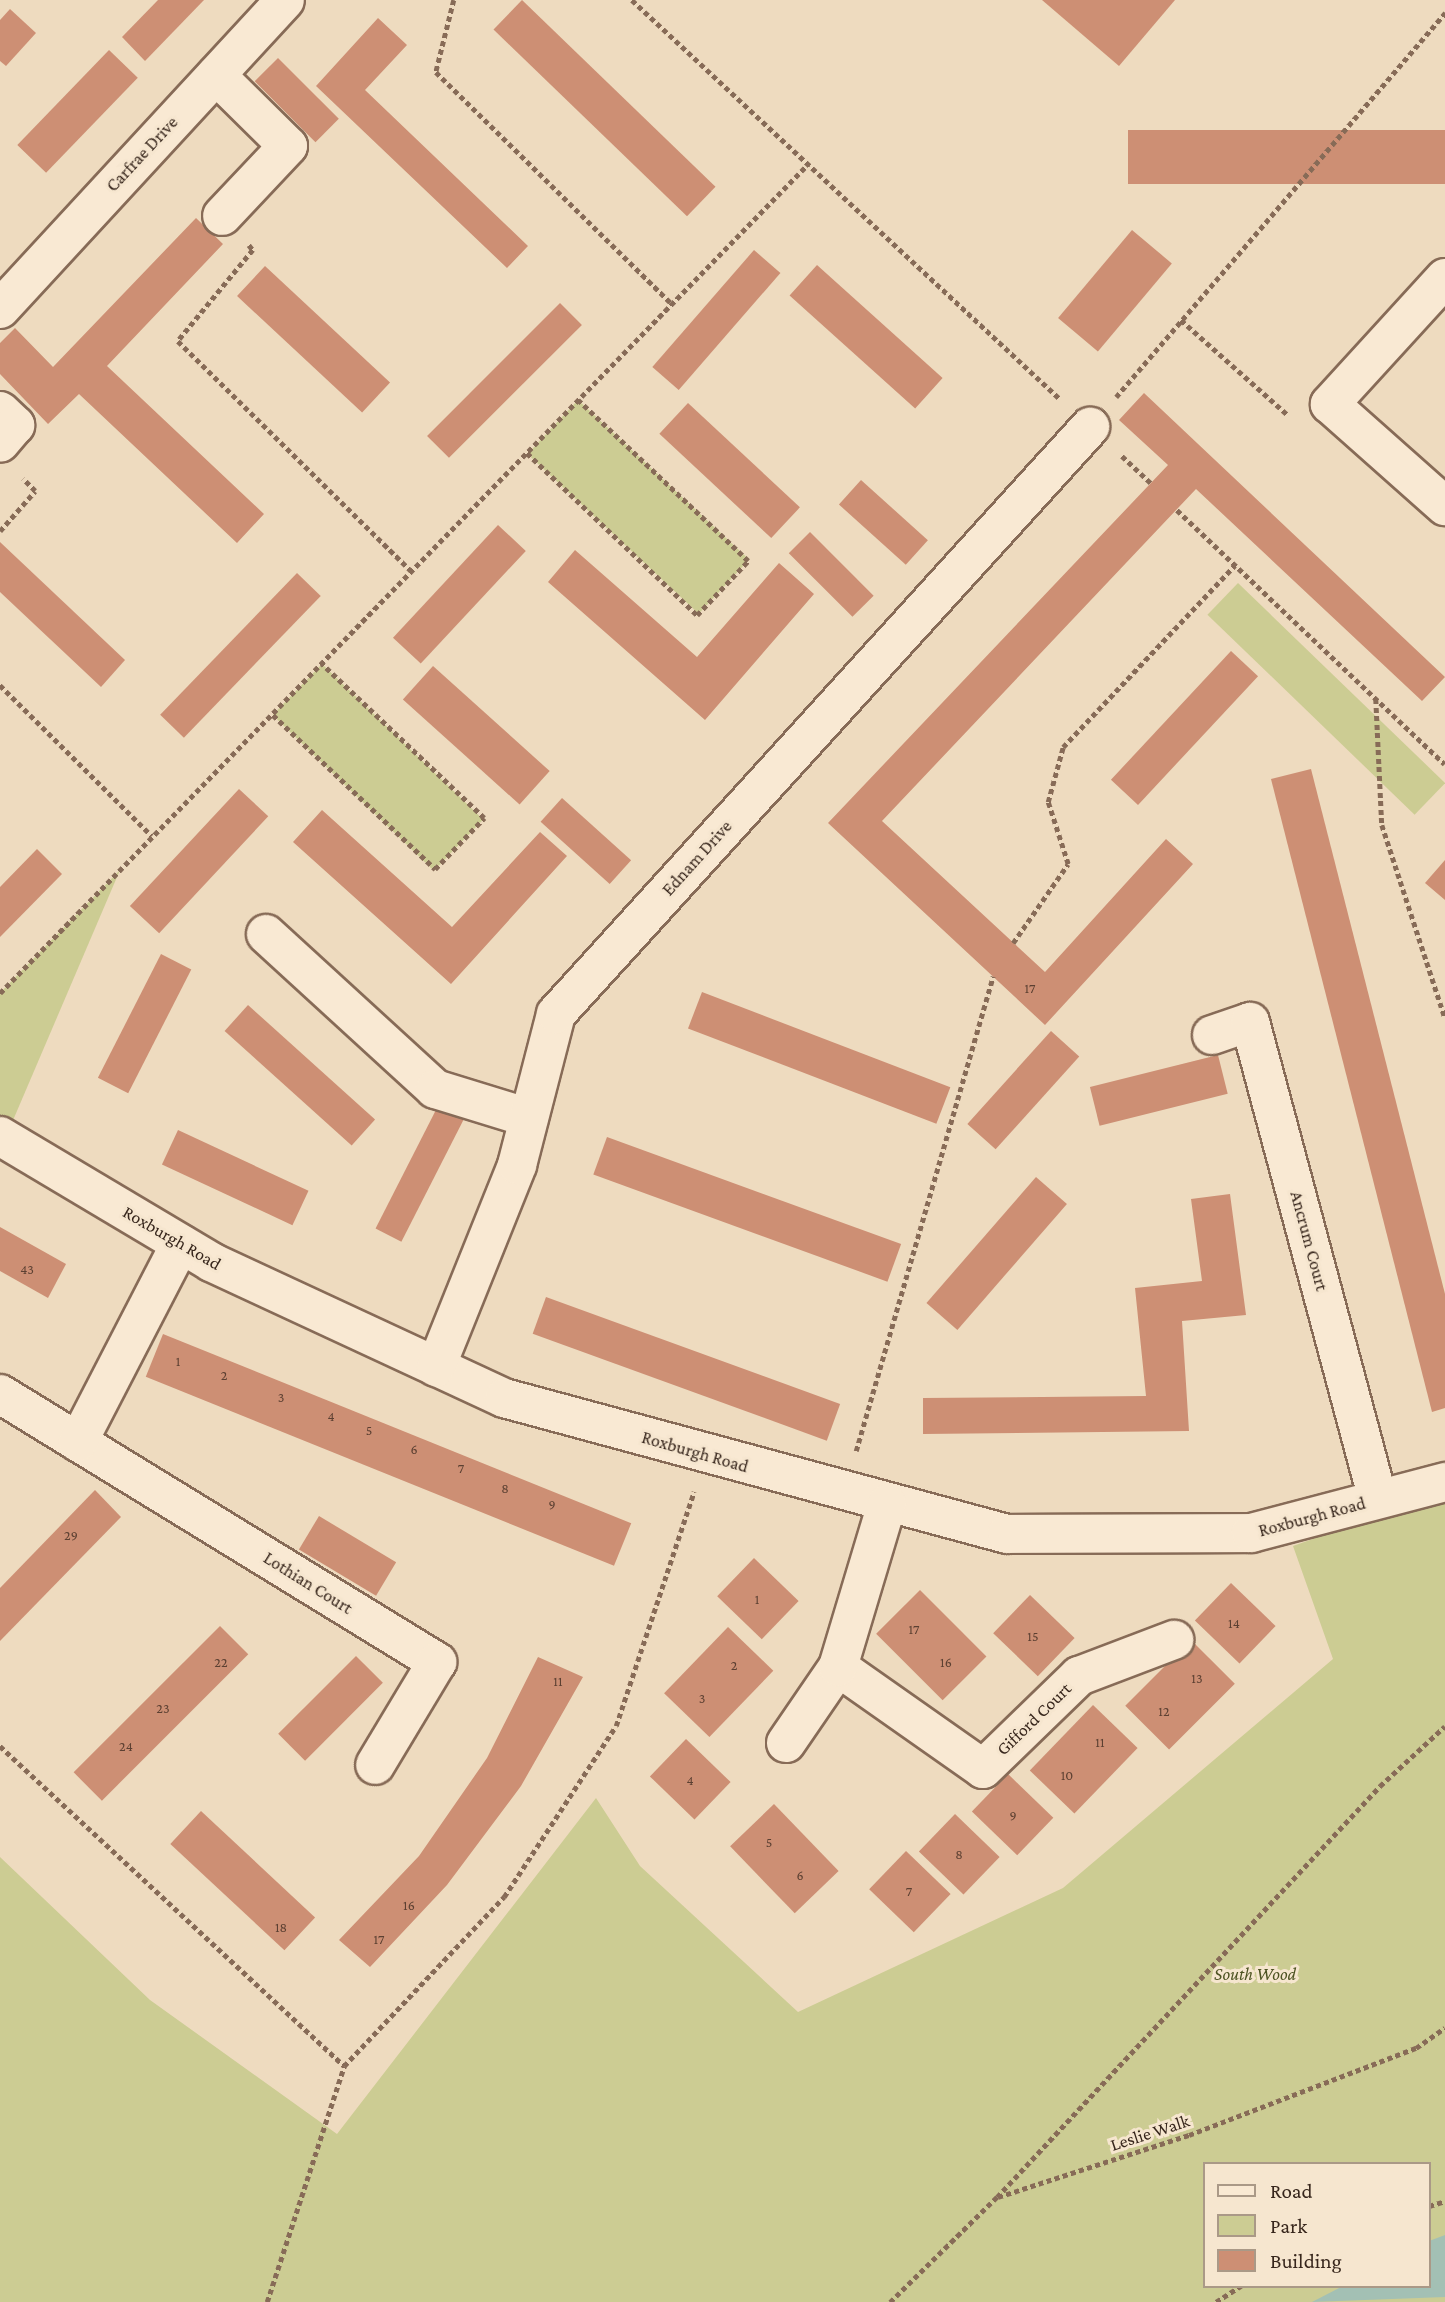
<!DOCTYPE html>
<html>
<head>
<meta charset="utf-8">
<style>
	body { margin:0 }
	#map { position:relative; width:1445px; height:2302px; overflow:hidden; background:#eedbbf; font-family:"Crimson Pro",serif }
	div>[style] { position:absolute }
	.green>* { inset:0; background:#cccc93; transform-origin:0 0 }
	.water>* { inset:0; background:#a3c0b4 }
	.building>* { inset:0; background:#cd8f74; transform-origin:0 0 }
	.path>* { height:4.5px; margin-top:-2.25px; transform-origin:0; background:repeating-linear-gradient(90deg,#876b57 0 5px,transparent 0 8.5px) }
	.roads { filter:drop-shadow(2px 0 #876b57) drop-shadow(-2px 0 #876b57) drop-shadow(0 2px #876b57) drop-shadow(0 -2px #876b57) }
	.minor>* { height:38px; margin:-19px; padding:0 19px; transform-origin:19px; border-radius:19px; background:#f9e9d3 }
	span { translate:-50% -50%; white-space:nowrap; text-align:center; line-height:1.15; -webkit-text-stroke:6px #f6e6cf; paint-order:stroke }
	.number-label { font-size:14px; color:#5c4032 }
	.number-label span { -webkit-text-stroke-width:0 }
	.street-label { font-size:18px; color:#37261c }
	.park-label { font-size:18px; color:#4d5322; font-style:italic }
	.legend { position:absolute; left:1203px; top:2162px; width:228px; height:126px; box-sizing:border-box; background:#f6e6cf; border:2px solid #aa9987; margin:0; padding:9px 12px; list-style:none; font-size:21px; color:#37261c }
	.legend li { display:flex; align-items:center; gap:14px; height:35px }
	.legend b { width:35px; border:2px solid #aa9987 }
</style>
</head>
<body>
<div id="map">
	<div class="green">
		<i style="left:578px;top:400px;width:234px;height:74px;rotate:43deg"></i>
		<i style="left:1238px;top:583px;width:288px;height:44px;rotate:44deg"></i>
		<i style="left:322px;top:664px;width:224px;height:71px;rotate:44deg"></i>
		<i style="clip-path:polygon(120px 870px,5px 1139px,0 1136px,0 993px)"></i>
		<i style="clip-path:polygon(evenodd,1445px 1492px,1445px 2302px,0 2302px,0 1857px,150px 2000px,337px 2134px,596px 1798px,640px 1866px,798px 2012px,1063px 1888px,1333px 1659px,1293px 1546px,1445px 1492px,1205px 2164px,1429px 2164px,1429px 2286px,1205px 2286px,1205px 2164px)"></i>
	</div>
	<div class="water">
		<i style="clip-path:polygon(1445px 2235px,1445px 2297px,1312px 2302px,1343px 2286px,1429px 2286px,1429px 2241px)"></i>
	</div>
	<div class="building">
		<i style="clip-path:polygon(158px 0,204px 0,145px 61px,122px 37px)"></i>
		<i style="left:522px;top:0;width:269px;height:41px;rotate:44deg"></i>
		<i style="clip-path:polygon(1042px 0,1175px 0,1119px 66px)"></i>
		<i style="clip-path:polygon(10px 9px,36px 33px,6px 66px,0 61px,0 20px)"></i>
		<i style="clip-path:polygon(378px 18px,407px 45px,365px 90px,528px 246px,507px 268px,316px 86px)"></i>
		<i style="left:109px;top:50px;width:40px;height:132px;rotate:44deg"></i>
		<i style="left:278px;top:58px;width:86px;height:33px;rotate:45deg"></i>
		<i style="left:1445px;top:130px;width:54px;height:317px;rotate:90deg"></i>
		<i style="clip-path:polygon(196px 218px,223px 244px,107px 366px,264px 514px,237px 543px,79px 394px,48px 424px,0 374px,0 343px,15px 328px,53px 367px)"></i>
		<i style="left:1132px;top:230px;width:52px;height:115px;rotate:40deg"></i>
		<i style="left:754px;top:250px;width:35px;height:155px;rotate:41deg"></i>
		<i style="left:817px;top:265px;width:169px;height:41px;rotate:42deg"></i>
		<i style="left:265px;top:266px;width:171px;height:41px;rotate:43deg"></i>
		<i style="left:560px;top:303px;width:31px;height:188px;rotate:45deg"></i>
		<i style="clip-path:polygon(1144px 393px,1445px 677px,1422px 701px,1196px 489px,882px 821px,1045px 972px,1166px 839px,1193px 864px,1045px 1025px,828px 823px,1168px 465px,1119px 420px)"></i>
		<i style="left:688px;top:403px;width:153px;height:42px;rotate:43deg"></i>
		<i style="left:861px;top:480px;width:90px;height:33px;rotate:42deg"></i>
		<i style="left:498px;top:525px;width:38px;height:154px;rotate:43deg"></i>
		<i style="left:810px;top:532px;width:90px;height:30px;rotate:45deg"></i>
		<i style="clip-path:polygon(0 542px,125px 660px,101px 687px,0 592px)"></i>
		<i style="clip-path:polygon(575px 550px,697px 657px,779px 563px,814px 594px,705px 720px,548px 582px)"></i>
		<i style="left:297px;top:573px;width:33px;height:197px;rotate:44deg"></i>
		<i style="left:1231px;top:651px;width:37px;height:176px;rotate:43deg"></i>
		<i style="left:433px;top:666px;width:157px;height:45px;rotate:42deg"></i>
		<i style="clip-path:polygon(1311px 769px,1445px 1294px,1445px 1408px,1432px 1412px,1271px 779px)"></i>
		<i style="left:239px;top:789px;width:40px;height:160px;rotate:43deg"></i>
		<i style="left:562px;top:798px;width:93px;height:32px;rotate:42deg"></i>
		<i style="clip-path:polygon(322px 810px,452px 927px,540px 832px,567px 856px,451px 984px,293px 842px)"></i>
		<i style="clip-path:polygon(37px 849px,62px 874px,0 937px,0 887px)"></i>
		<i style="clip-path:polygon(1445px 860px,1445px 900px,1425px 883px)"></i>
		<i style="left:161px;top:954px;width:34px;height:139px;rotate:27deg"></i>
		<i style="left:702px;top:992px;width:266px;height:39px;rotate:21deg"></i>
		<i style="left:248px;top:1005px;width:171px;height:35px;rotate:42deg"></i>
		<i style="left:1051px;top:1031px;width:38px;height:125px;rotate:42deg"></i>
		<i style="left:1218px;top:1055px;width:40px;height:132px;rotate:76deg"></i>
		<i style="left:440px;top:1102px;width:29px;height:142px;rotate:27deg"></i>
		<i style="left:178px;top:1130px;width:144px;height:38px;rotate:25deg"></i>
		<i style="left:607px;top:1137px;width:313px;height:40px;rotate:20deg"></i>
		<i style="left:1036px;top:1177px;width:41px;height:167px;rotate:41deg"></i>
		<i style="clip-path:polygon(1230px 1194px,1246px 1315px,1182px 1321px,1189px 1431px,923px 1434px,923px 1398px,1146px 1396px,1135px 1288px,1202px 1281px,1191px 1199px)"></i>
		<i style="clip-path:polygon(0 1227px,66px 1264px,48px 1298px,0 1271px)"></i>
		<i style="left:546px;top:1297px;width:313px;height:39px;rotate:20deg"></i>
		<i style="left:163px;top:1334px;width:505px;height:46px;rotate:22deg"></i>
		<i style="clip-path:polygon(95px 1490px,121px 1517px,0 1641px,0 1588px)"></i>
		<i style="left:319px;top:1516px;width:90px;height:39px;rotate:31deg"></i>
		<i style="left:754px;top:1558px;width:62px;height:53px;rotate:44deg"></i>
		<i style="left:1231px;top:1583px;width:62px;height:52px;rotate:44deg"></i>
		<i style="left:920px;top:1590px;width:94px;height:62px;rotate:45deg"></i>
		<i style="left:1030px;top:1595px;width:62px;height:53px;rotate:44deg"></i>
		<i style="left:220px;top:1626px;width:40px;height:207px;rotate:45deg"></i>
		<i style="left:728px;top:1627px;width:63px;height:92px;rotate:44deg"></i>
		<i style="left:1191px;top:1640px;width:62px;height:93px;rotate:45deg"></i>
		<i style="left:356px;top:1656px;width:38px;height:110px;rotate:45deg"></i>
		<i style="clip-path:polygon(538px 1657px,583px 1677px,521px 1786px,447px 1885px,370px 1967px,339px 1940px,419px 1856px,487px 1758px)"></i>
		<i style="left:1093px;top:1705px;width:62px;height:91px;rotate:44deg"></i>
		<i style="left:686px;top:1739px;width:62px;height:52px;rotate:44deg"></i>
		<i style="left:1008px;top:1774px;width:63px;height:52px;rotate:44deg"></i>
		<i style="left:774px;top:1804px;width:93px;height:61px;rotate:46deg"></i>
		<i style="left:201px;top:1811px;width:156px;height:45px;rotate:43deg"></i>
		<i style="left:955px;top:1814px;width:62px;height:52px;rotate:44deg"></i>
		<i style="left:906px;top:1851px;width:62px;height:53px;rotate:44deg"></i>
	</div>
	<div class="path">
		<i style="left:454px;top:0;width:74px;rotate:104deg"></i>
		<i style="left:436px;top:72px;width:331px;rotate:44.5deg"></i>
		<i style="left:632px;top:0;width:584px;rotate:42.99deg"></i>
		<i style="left:249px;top:245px;width:6px;rotate:51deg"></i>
		<i style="left:253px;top:250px;width:118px;rotate:129.5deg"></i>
		<i style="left:178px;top:341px;width:327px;rotate:44.6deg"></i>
		<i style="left:1181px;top:320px;width:144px;rotate:41.6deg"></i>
		<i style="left:1116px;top:397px;width:506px;rotate:-49.41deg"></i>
		<i style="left:527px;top:453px;width:235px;rotate:43.6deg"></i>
		<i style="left:697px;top:615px;width:74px;rotate:-46.6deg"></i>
		<i style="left:748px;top:561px;width:234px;rotate:-136.6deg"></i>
		<i style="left:1122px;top:456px;width:40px;rotate:43deg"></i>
		<i style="left:1177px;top:510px;width:369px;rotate:43.5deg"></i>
		<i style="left:0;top:531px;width:53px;rotate:-48.8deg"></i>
		<i style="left:35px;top:491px;width:17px;rotate:-135deg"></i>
		<i style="left:0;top:685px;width:214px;rotate:44.8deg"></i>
		<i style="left:1376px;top:699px;width:126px;rotate:87.3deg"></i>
		<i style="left:1382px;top:825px;width:203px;rotate:71.9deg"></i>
		<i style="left:273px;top:715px;width:224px;rotate:43.5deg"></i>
		<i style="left:435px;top:869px;width:71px;rotate:-46.1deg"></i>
		<i style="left:484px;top:818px;width:224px;rotate:-136.5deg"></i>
		<i style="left:1013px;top:943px;width:96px;rotate:-55.2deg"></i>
		<i style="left:1068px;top:864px;width:65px;rotate:-107.9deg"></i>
		<i style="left:1048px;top:802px;width:57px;rotate:-74.7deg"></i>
		<i style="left:1063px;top:747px;width:250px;rotate:-46.6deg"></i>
		<i style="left:0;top:993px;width:1158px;rotate:-45.73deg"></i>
		<i style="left:856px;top:1451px;width:494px;rotate:-73.9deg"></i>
		<i style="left:0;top:1746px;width:470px;rotate:42.9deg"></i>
		<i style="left:344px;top:2066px;width:233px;rotate:-46.6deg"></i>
		<i style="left:504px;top:1897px;width:204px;rotate:-56.8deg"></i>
		<i style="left:616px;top:1726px;width:247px;rotate:-71.6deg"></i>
		<i style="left:998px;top:2197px;width:201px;rotate:-18deg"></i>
		<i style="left:1189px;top:2135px;width:243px;rotate:-21deg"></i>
		<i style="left:1416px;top:2048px;width:35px;rotate:-35deg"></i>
		<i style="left:1429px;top:2206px;width:17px;rotate:-17deg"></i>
		<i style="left:267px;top:2302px;width:248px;rotate:-71.9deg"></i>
		<i style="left:890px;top:2302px;width:150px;rotate:-44.5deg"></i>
		<i style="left:997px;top:2197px;width:562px;rotate:-47.02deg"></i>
		<i style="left:1380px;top:1786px;width:88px;rotate:-42.7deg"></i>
		<i style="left:1216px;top:2302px;width:30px;rotate:-33deg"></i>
	</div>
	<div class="roads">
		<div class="minor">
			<i style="left:216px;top:75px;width:101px;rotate:44.6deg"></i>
			<i style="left:288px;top:146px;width:96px;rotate:133.3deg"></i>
			<i style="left:1445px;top:278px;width:171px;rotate:132.4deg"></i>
			<i style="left:1330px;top:404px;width:154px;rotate:41.6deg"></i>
			<i style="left:0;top:309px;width:420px;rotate:-47.3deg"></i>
			<i style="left:0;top:411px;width:21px;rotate:43deg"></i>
			<i style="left:15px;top:425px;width:23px;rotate:130deg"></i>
			<i style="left:266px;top:934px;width:229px;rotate:42.5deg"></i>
			<i style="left:435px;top:1089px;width:98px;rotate:17.1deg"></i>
			<i style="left:1212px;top:1035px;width:40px;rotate:-18.9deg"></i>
			<i style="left:1250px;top:1022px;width:494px;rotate:75deg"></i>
			<i style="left:0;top:1136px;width:246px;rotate:30.8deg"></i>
			<i style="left:211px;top:1262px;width:323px;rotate:24.9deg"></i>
			<i style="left:504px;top:1398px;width:521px;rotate:15.13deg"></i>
			<i style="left:1007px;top:1534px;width:244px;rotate:-0.2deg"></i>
			<i style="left:1251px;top:1533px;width:201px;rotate:-14.7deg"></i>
			<i style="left:436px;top:1367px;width:218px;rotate:-68.1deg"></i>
			<i style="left:517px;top:1165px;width:156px;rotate:-75.5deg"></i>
			<i style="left:556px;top:1014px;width:794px;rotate:-47.71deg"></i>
			<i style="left:0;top:1394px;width:513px;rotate:31.52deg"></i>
			<i style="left:437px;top:1662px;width:120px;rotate:121deg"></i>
			<i style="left:78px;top:1442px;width:223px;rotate:-62.7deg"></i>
			<i style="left:838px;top:1667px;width:177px;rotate:35.1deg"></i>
			<i style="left:983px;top:1769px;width:134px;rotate:-44.1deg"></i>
			<i style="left:1079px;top:1676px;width:102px;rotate:-20.8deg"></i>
			<i style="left:786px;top:1743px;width:92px;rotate:-55.6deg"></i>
			<i style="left:838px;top:1667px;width:170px;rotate:-73.3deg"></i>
		</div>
	</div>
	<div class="number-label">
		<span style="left:1030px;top:988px">17</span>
		<span style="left:27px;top:1269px">43</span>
		<span style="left:178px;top:1361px">1</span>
		<span style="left:224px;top:1375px">2</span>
		<span style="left:281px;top:1397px">3</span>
		<span style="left:331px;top:1416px">4</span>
		<span style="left:369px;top:1430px">5</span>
		<span style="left:414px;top:1449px">6</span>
		<span style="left:461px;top:1468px">7</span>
		<span style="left:505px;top:1488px">8</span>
		<span style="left:552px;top:1504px">9</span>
		<span style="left:71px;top:1535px">29</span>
		<span style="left:757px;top:1599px">1</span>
		<span style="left:1234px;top:1623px">14</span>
		<span style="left:914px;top:1629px">17</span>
		<span style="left:1033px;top:1636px">15</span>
		<span style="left:221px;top:1662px">22</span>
		<span style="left:946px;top:1662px">16</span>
		<span style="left:734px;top:1665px">2</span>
		<span style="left:1197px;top:1678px">13</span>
		<span style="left:558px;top:1681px">11</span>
		<span style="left:702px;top:1698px">3</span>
		<span style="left:163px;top:1708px">23</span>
		<span style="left:1164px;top:1711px">12</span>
		<span style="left:1100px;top:1742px">11</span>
		<span style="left:126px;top:1746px">24</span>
		<span style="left:1067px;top:1775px">10</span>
		<span style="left:690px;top:1780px">4</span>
		<span style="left:1013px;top:1815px">9</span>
		<span style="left:769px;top:1842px">5</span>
		<span style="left:959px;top:1854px">8</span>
		<span style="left:800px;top:1875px">6</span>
		<span style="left:909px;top:1891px">7</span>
		<span style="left:409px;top:1905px">16</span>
		<span style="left:281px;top:1927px">18</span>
		<span style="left:379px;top:1939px">17</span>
	</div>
	<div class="street-label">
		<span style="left:142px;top:154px;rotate:-47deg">Carfrae Drive</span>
		<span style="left:697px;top:858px;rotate:-48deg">Ednam Drive</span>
		<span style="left:172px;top:1238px;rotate:30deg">Roxburgh Road</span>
		<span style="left:1309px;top:1241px;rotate:75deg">Ancrum Court</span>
		<span style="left:695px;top:1452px;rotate:16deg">Roxburgh Road</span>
		<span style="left:1312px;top:1517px;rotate:-15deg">Roxburgh Road</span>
		<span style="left:308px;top:1583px;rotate:32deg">Lothian Court</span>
		<span style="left:1034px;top:1719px;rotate:-44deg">Gifford Court</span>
		<span style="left:1150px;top:2133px;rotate:-18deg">Leslie Walk</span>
	</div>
	<div class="park-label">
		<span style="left:1255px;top:1974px">South Wood</span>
	</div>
	<ul class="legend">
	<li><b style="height:9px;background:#f9e9d3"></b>Road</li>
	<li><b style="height:19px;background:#cccc93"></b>Park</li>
	<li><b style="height:19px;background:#cd8f74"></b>Building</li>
	</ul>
</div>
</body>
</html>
